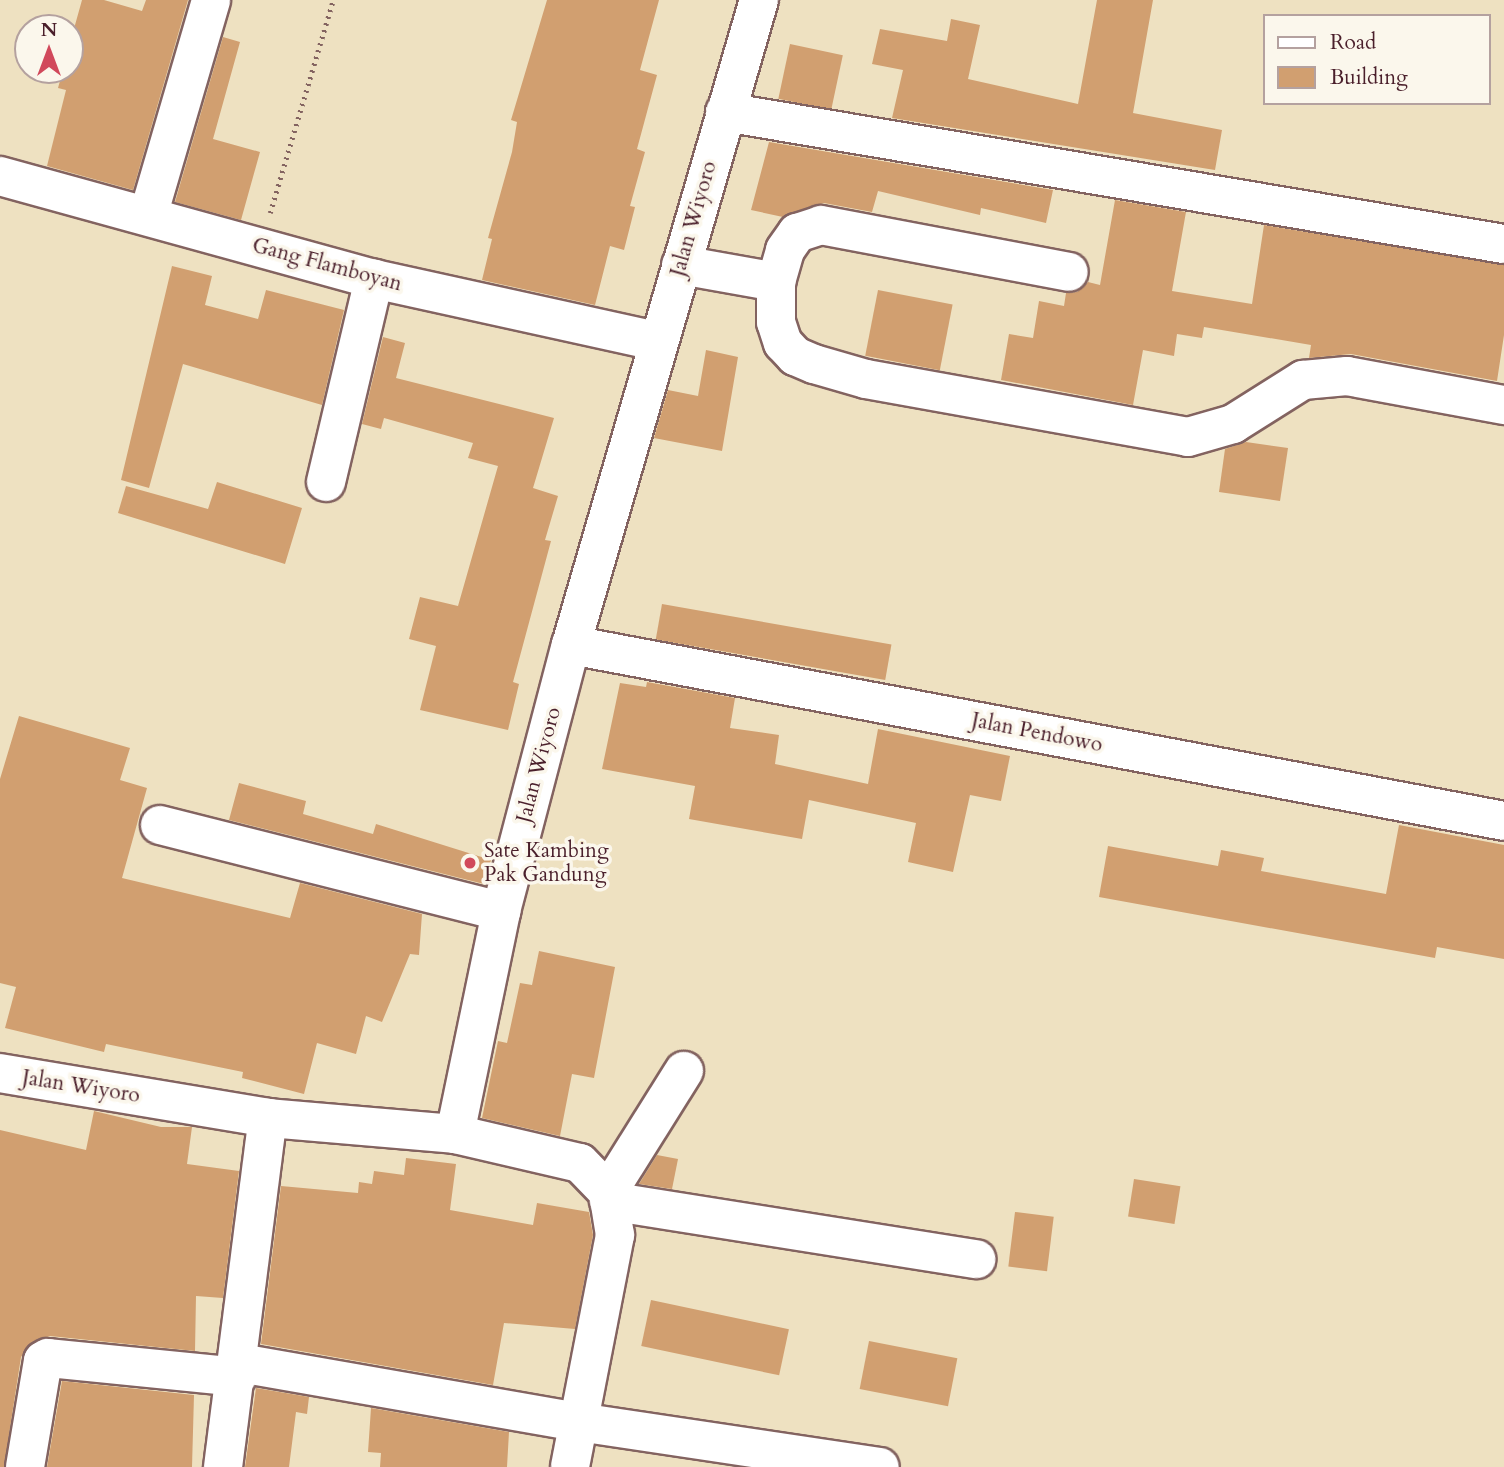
<!DOCTYPE html>
<html>
<head>
<meta charset="utf-8">
<style>
	body { margin:0 }
	#map { position:relative; width:1504px; height:1467px; overflow:hidden; background:#eee1c1; font-family:Cardo,serif }
	div>[style] { position:absolute }
	.building>* { inset:0; background:#d19f70; transform-origin:0 0 }
	.path>* { height:4.5px; margin-top:-2.25px; transform-origin:0; background:repeating-linear-gradient(90deg,#836360 0 2px,transparent 0 7px) }
	.roads { filter:drop-shadow(2px 0 #836360) drop-shadow(-2px 0 #836360) drop-shadow(0 2px #836360) drop-shadow(0 -2px #836360) }
	.minor>* { height:38px; margin:-19px; padding:0 19px; transform-origin:19px; border-radius:19px; background:#fff }
	.dots>* { width:19px; height:19px; translate:-50% -50%; box-sizing:border-box; border:4px solid #fbf7ec; border-radius:50% }
	span { translate:-50% -50%; white-space:nowrap; text-align:center; line-height:1.15; -webkit-text-stroke:7px #fbf7ec; paint-order:stroke }
	.street-label { font-size:21px; color:#4a1f2b }
	.poi-label { font-size:21px; color:#4a1f2b }
	.left { translate:0 -50%; text-align:left }
	.legend { position:absolute; left:1263px; top:14px; width:228px; height:91px; box-sizing:border-box; background:#fbf7ec; border:2px solid #b4a19f; margin:0; padding:9px 12px; list-style:none; font-size:21px; color:#4a1f2b }
	.legend li { display:flex; align-items:center; gap:14px; height:35px }
	.legend b { width:35px; border:2px solid #b4a19f }
	.north { position:absolute; left:14px; top:14px; width:70px; height:70px; box-sizing:border-box; background:#fbf7ec; border:2px solid #b4a19f; border-radius:50%; rotate:0deg; font-size:19px; font-weight:700; line-height:28px; text-align:center; color:#4a1f2b }
	.north::after { content:''; display:block; margin:auto; width:24px; height:32px; background:#d1495b; clip-path:polygon(50% 0,100% 100%,50% 72%,0 100%) }
</style>
</head>
<body>
<div id="map">
	<div class="building">
		<i style="clip-path:polygon(82px 0,104px 0,142px 11px,146px 0,188px 0,133px 190px,47px 166px,66px 90px,58px 88px,63px 70px,70px 70px,70px 43px)"></i>
		<i style="clip-path:polygon(547px 0,659px 0,640px 70px,657px 75px,637px 149px,645px 152px,630px 206px,635px 207px,624px 250px,610px 246px,595px 305px,482px 280px,492px 239px,488px 238px,512px 152px,517px 122px,511px 120px)"></i>
		<i style="clip-path:polygon(1097px 0,1153px 0,1133px 113px,1222px 130px,1215px 170px,892px 118px,903px 70px,872px 64px,880px 29px,947px 41px,951px 19px,980px 25px,968px 79px,1078px 104px)"></i>
		<i style="clip-path:polygon(223px 37px,240px 42px,213px 139px,260px 152px,241px 220px,175px 202px)"></i>
		<i style="left:790px;top:44px;width:54px;height:56px;rotate:12deg"></i>
		<i style="clip-path:polygon(769px 142px,1053px 190px,1046px 223px,981px 208px,980px 215px,878px 191px,872px 212px,824px 203px,783px 217px,751px 210px)"></i>
		<i style="clip-path:polygon(1115px 200px,1186px 212px,1172px 291px,1252px 304px,1264px 225px,1504px 265px,1504px 335px,1497px 381px,1351px 354px,1309px 358px,1311px 345px,1204px 327px,1202px 338px,1177px 334px,1174px 356px,1143px 350px,1133px 405px,1001px 380px,1009px 334px,1033px 338px,1039px 301px,1064px 306px,1066px 293px,1077px 292px,1088px 282px,1100px 285px)"></i>
		<i style="clip-path:polygon(172px 266px,212px 276px,205px 305px,258px 319px,266px 290px,344px 310px,322px 405px,183px 364px,149px 488px,121px 480px)"></i>
		<i style="left:878px;top:290px;width:76px;height:67px;rotate:11deg"></i>
		<i style="clip-path:polygon(383px 337px,405px 343px,396px 378px,554px 418px,533px 488px,558px 496px,545px 540px,551px 541px,513px 682px,519px 684px,508px 730px,420px 710px,436px 646px,409px 639px,420px 597px,458px 606px,498px 466px,468px 458px,473px 443px,384px 418px,381px 429px,362px 424px)"></i>
		<i style="clip-path:polygon(706px 350px,738px 357px,722px 451px,654px 438px,668px 390px,698px 396px)"></i>
		<i style="clip-path:polygon(1246px 442px,1288px 448px,1280px 501px,1219px 492px,1225px 449px)"></i>
		<i style="clip-path:polygon(217px 482px,302px 508px,285px 564px,118px 513px,126px 486px,208px 509px)"></i>
		<i style="left:662px;top:604px;width:233px;height:36px;rotate:10deg"></i>
		<i style="clip-path:polygon(647px 682px,735px 698px,730px 728px,779px 735px,775px 764px,868px 784px,878px 729px,1010px 756px,1001px 801px,970px 795px,953px 872px,908px 862px,916px 823px,809px 800px,802px 839px,689px 819px,695px 786px,602px 769px,620px 683px,646px 687px)"></i>
		<i style="clip-path:polygon(19px 716px,130px 748px,120px 780px,147px 788px,122px 878px,290px 918px,300px 883px,422px 914px,419px 955px,410px 954px,382px 1022px,366px 1016px,356px 1054px,317px 1043px,304px 1094px,242px 1078px,243px 1072px,106px 1044px,104px 1052px,5px 1028px,16px 987px,0 983px,0 779px)"></i>
		<i style="clip-path:polygon(239px 783px,306px 801px,303px 814px,373px 834px,376px 824px,491px 860px,484px 884px,229px 820px)"></i>
		<i style="clip-path:polygon(1399px 825px,1504px 845px,1504px 959px,1437px 947px,1435px 958px,1099px 897px,1108px 846px,1218px 866px,1221px 850px,1264px 858px,1261px 871px,1386px 894px)"></i>
		<i style="clip-path:polygon(539px 951px,615px 967px,594px 1078px,572px 1074px,560px 1136px,482px 1118px,498px 1041px,507px 1043px,520px 983px,532px 985px)"></i>
		<i style="clip-path:polygon(94px 1111px,161px 1127px,192px 1127px,187px 1164px,239px 1171px,223px 1298px,196px 1296px,195px 1351px,50px 1336px,31px 1343px,21px 1357px,4px 1467px,0 1467px,0 1130px,86px 1150px)"></i>
		<i style="clip-path:polygon(657px 1155px,678px 1159px,672px 1189px,639px 1184px)"></i>
		<i style="clip-path:polygon(406px 1158px,456px 1164px,450px 1210px,533px 1225px,537px 1203px,589px 1212px,593px 1235px,575px 1329px,504px 1323px,493px 1385px,261px 1344px,281px 1186px,358px 1193px,359px 1182px,372px 1184px,374px 1171px,404px 1175px)"></i>
		<i style="left:1134px;top:1179px;width:47px;height:38px;rotate:9deg"></i>
		<i style="left:1015px;top:1212px;width:39px;height:55px;rotate:7deg"></i>
		<i style="left:651px;top:1300px;width:141px;height:47px;rotate:12deg"></i>
		<i style="left:869px;top:1341px;width:90px;height:49px;rotate:11deg"></i>
		<i style="clip-path:polygon(62px 1381px,194px 1395px,192px 1467px,47px 1467px)"></i>
		<i style="clip-path:polygon(256px 1388px,309px 1397px,307px 1414px,296px 1412px,289px 1467px,245px 1467px)"></i>
		<i style="clip-path:polygon(371px 1408px,509px 1432px,507px 1467px,380px 1467px,381px 1453px,368px 1452px)"></i>
	</div>
	<div class="path">
		<i style="left:270px;top:213px;width:222px;rotate:-73.5deg"></i>
	</div>
	<div class="roads">
		<div class="minor">
			<i style="left:725px;top:112px;width:790px;rotate:9.62deg"></i>
			<i style="left:0;top:176px;width:388px;rotate:15.4deg"></i>
			<i style="left:374px;top:279px;width:290px;rotate:12.4deg"></i>
			<i style="left:148px;top:216px;width:225px;rotate:-73.7deg"></i>
			<i style="left:681px;top:265px;width:97px;rotate:10.1deg"></i>
			<i style="left:776px;top:282px;width:40px;rotate:90deg"></i>
			<i style="left:776px;top:322px;width:22px;rotate:72deg"></i>
			<i style="left:783px;top:343px;width:18px;rotate:47deg"></i>
			<i style="left:795px;top:356px;width:21px;rotate:23deg"></i>
			<i style="left:814px;top:364px;width:54px;rotate:16.1deg"></i>
			<i style="left:866px;top:379px;width:327px;rotate:10.2deg"></i>
			<i style="left:1188px;top:437px;width:47px;rotate:-16.1deg"></i>
			<i style="left:1233px;top:424px;width:83px;rotate:-32.2deg"></i>
			<i style="left:1303px;top:380px;width:44px;rotate:-5.2deg"></i>
			<i style="left:1347px;top:376px;width:160px;rotate:10.5deg"></i>
			<i style="left:776px;top:282px;width:33px;rotate:-74deg"></i>
			<i style="left:785px;top:250px;width:21px;rotate:-55deg"></i>
			<i style="left:797px;top:233px;width:25px;rotate:-18deg"></i>
			<i style="left:821px;top:225px;width:252px;rotate:10.7deg"></i>
			<i style="left:326px;top:482px;width:209px;rotate:-76.7deg"></i>
			<i style="left:571px;top:645px;width:949px;rotate:10.68deg"></i>
			<i style="left:160px;top:825px;width:352px;rotate:14.2deg"></i>
			<i style="left:0;top:1073px;width:272px;rotate:9.5deg"></i>
			<i style="left:268px;top:1118px;width:188px;rotate:4.9deg"></i>
			<i style="left:455px;top:1134px;width:228px;rotate:-78.3deg"></i>
			<i style="left:501px;top:911px;width:275px;rotate:-75.3deg"></i>
			<i style="left:571px;top:645px;width:672px;rotate:-73.75deg"></i>
			<i style="left:455px;top:1134px;width:128px;rotate:13.1deg"></i>
			<i style="left:580px;top:1163px;width:40px;rotate:46deg"></i>
			<i style="left:608px;top:1192px;width:44px;rotate:80.8deg"></i>
			<i style="left:615px;top:1235px;width:236px;rotate:101deg"></i>
			<i style="left:608px;top:1192px;width:143px;rotate:-57.9deg"></i>
			<i style="left:609px;top:1201px;width:372px;rotate:9deg"></i>
			<i style="left:240px;top:1363px;width:344px;rotate:9.9deg"></i>
			<i style="left:579px;top:1422px;width:304px;rotate:8.5deg"></i>
			<i style="left:25px;top:1467px;width:108px;rotate:-80.4deg"></i>
			<i style="left:43px;top:1361px;width:6px;rotate:-31deg"></i>
			<i style="left:48px;top:1358px;width:190px;rotate:5.7deg"></i>
			<i style="left:223px;top:1467px;width:352px;rotate:-82.7deg"></i>
		</div>
	</div>
	<div class="dots">
		<i style="left:470px;top:863px;background:#d1495b"></i>
	</div>
	<div class="street-label">
		<span style="left:694px;top:219px;rotate:-74deg">Jalan Wiyoro</span>
		<span style="left:327px;top:265px;rotate:15deg">Gang Flamboyan</span>
		<span style="left:1037px;top:733px;rotate:11deg">Jalan Pendowo</span>
		<span style="left:539px;top:765px;rotate:-75deg">Jalan Wiyoro</span>
		<span style="left:81px;top:1087px;rotate:9deg">Jalan Wiyoro</span>
	</div>
	<div class="poi-label">
		<span class="left" style="left:484px;top:863px">Sate Kambing<br>Pak Gandung</span>
	</div>
	<ul class="legend">
	<li><b style="height:9px;background:#fff"></b>Road</li>
	<li><b style="height:19px;background:#d19f70"></b>Building</li>
	</ul>
	<div class="north">N</div>
</div>
</body>
</html>
